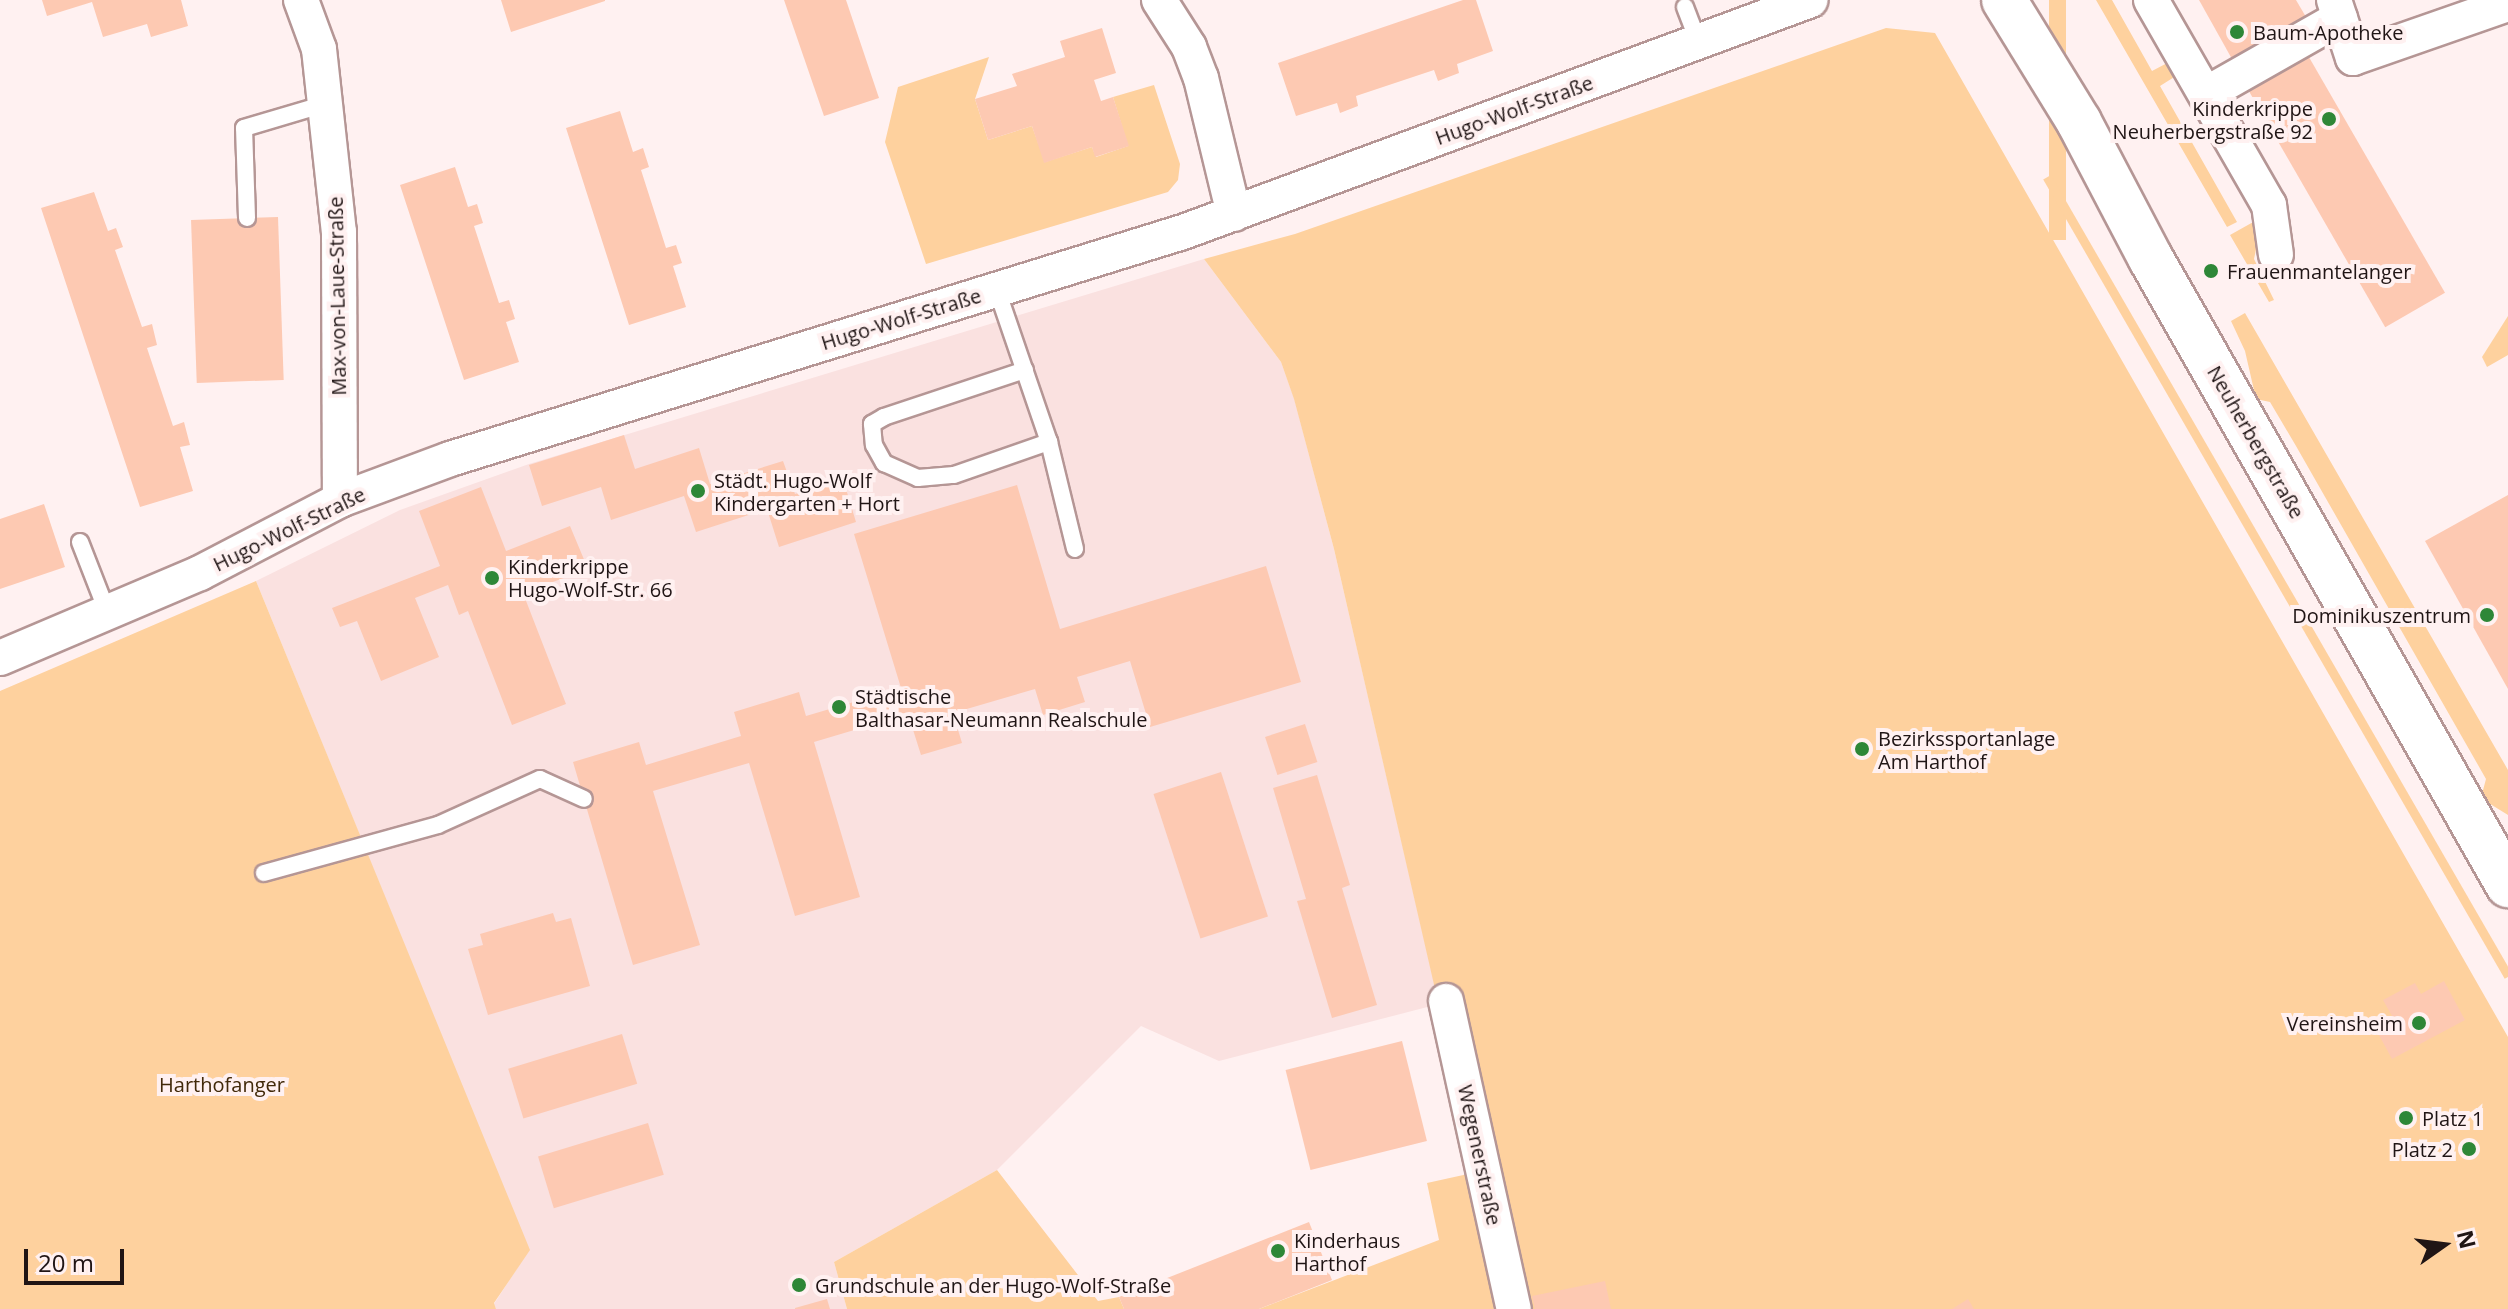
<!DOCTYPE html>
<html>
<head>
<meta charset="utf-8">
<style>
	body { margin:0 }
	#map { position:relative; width:2508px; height:1309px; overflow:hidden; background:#fff1f1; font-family:"Open Sans",sans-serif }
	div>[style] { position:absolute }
	.built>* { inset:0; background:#fae1e0 }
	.green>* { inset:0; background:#fed19e; transform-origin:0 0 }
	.building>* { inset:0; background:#fdc9b2; transform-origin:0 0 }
	.roads { filter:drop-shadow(2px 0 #b59695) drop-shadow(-2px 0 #b59695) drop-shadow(0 2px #b59695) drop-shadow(0 -2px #b59695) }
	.service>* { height:16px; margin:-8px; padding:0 8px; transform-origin:8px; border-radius:8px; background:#fff }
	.minor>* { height:34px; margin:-17px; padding:0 17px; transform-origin:17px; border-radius:17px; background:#fff }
	.secondary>* { height:44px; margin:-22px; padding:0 22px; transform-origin:22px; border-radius:22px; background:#fff }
	.dots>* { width:22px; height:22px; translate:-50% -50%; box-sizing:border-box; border:4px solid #fff1f1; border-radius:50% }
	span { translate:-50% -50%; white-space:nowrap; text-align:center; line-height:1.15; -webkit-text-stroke:8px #fff1f1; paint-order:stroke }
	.poi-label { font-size:20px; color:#201515 }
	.left { translate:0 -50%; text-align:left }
	.right { translate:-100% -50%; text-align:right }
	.street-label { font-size:20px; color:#201515 }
	.park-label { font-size:20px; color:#412909 }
	.north { position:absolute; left:2404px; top:1205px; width:80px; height:80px; -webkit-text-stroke:6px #fff1f1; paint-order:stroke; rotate:76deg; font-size:22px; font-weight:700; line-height:32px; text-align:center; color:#201515 }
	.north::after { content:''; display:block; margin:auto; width:28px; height:36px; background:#201515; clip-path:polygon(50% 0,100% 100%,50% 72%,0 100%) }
	.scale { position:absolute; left:24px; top:1249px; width:100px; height:36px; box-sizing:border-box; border:4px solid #201515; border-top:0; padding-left:10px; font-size:24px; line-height:28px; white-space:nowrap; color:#201515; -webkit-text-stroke:6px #fff1f1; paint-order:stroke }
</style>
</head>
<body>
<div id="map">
	<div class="built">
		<i style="clip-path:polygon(1204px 259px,1281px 362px,1294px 398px,1334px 549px,1439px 1004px,1219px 1061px,1141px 1026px,997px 1170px,834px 1262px,847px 1309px,496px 1309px,494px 1304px,529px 1250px,256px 581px,400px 510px,529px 464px)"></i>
	</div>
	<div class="green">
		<i style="left:2049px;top:0;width:17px;height:240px"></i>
		<i style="clip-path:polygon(2096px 0,2112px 0,2152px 71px,2171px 61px,2179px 74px,2160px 86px,2237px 222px,2227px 227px)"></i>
		<i style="clip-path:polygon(1886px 28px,1935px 33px,2508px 1037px,2508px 1309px,1259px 1309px,1439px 1240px,1427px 1183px,1477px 1172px,1334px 549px,1294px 399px,1281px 362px,1204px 259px,1295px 234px)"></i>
		<i style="clip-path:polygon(989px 57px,975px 99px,988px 140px,1032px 126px,1045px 162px,1092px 147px,1096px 157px,1128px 146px,1113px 97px,1154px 85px,1180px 164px,1178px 180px,1168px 192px,926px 264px,885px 142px,898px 87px)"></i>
		<i style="left:2051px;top:175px;width:923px;height:9px;rotate:60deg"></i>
		<i style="clip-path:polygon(2255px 221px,2258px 240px,2254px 259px,2274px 300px,2269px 302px,2230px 235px)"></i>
		<i style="clip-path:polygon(2245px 313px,2508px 770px,2508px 815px,2487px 802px,2482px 794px,2486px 779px,2296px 446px,2270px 402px,2256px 399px,2245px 351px,2231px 321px)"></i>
		<i style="clip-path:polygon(2508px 316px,2508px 355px,2487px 367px,2482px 357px)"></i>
		<i style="clip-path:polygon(256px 581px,530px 1250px,494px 1303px,496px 1309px,0 1309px,0 691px)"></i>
		<i style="clip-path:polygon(997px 1170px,1098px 1301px,1119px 1297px,1124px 1309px,847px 1309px,834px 1262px)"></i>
	</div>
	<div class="building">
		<i style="clip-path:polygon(42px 0,181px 0,188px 26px,151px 37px,147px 24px,103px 37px,92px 2px,47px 16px)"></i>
		<i style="clip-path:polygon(501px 0,605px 0,605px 1px,511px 32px)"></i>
		<i style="clip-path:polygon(784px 0,846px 0,879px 98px,824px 116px)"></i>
		<i style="clip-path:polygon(1463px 0,1476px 0,1493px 51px,1457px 64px,1459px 73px,1438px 81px,1434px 70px,1356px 96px,1358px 106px,1340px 113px,1337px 103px,1296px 116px,1278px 63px)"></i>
		<i style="clip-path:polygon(2199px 0,2296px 0,2306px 17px,2232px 59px)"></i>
		<i style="clip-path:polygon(1102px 28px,1116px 73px,1094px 80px,1101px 101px,1113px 97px,1129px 146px,1095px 157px,1092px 147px,1044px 163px,1032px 126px,988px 140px,975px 99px,1017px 86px,1012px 74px,1065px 57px,1060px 41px)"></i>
		<i style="left:2306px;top:52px;width:278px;height:69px;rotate:60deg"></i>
		<i style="clip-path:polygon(620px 111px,633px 152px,643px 148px,649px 167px,641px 170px,666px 248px,676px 245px,682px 263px,673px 266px,686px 307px,629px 325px,566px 128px)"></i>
		<i style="clip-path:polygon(455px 167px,468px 207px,477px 204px,483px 223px,474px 226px,499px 303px,509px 300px,515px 319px,506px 322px,519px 362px,464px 380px,400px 185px)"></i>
		<i style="clip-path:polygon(94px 192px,108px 231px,116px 228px,123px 247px,115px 250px,142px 327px,152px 324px,157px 345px,147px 348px,173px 426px,184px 422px,190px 445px,180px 447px,193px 491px,140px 507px,41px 208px)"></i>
		<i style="left:278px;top:217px;width:163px;height:87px;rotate:88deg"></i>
		<i style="clip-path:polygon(624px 435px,635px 469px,699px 448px,710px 484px,783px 461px,795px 494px,843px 479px,856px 522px,779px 547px,767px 509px,696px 532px,684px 496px,611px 520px,601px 487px,542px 506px,529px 465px)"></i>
		<i style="clip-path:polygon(1017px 485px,1060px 629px,1266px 566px,1301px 682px,1150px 727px,1130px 661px,1077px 677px,1085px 702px,1043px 715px,1035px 689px,953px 713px,962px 743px,921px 755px,908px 714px,814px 742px,860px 897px,795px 916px,749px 763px,653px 791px,700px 945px,633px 965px,573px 762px,639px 742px,646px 765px,741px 736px,734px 712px,799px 692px,806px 716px,901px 688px,854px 534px)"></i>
		<i style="clip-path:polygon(481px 487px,506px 551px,570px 526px,588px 569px,523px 593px,566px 704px,512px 725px,468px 611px,459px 615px,448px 585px,415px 598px,439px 657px,381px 681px,357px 621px,340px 627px,332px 608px,440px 566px,419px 511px)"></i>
		<i style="clip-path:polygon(2508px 495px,2508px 689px,2425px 541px)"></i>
		<i style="clip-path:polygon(44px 504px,65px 567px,0 589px,0 519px)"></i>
		<i style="left:1305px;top:724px;width:40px;height:42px;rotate:72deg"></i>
		<i style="left:1221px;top:772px;width:152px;height:71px;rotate:72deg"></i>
		<i style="clip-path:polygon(1317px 775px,1350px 885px,1342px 888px,1377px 1005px,1332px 1018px,1297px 901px,1306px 899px,1273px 788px)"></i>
		<i style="clip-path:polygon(553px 913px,556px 922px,571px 918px,590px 986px,488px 1015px,468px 949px,483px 945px,480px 934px)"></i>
		<i style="clip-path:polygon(2444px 981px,2465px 1020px,2392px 1059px,2374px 1026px,2392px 1016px,2383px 1000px,2415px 983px,2421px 994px)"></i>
		<i style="left:622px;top:1034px;width:52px;height:119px;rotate:73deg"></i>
		<i style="left:1402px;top:1041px;width:103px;height:120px;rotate:76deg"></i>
		<i style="left:648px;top:1123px;width:54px;height:115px;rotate:73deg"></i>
		<i style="clip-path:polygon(1309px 1222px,1332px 1280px,1259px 1309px,1124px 1309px,1119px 1297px)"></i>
		<i style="clip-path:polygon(1605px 1281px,1611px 1309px,1535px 1309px,1532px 1296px)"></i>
		<i style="clip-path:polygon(827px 1299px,830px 1309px,795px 1309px,795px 1308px)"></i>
		<i style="clip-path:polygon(1968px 1299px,1974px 1309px,1952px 1309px)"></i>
	</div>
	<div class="roads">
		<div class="service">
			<i style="left:1685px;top:7px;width:36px;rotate:69deg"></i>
			<i style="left:247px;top:218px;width:90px;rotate:-91.9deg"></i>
			<i style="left:244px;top:128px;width:84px;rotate:-16.5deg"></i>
			<i style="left:997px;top:290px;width:161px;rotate:71.1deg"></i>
			<i style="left:1049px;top:442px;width:110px;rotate:76.3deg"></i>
			<i style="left:1025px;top:370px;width:149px;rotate:161.6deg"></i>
			<i style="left:884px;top:417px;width:14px;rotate:150deg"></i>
			<i style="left:872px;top:424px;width:21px;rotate:85deg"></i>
			<i style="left:874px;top:445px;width:21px;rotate:61deg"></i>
			<i style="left:884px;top:463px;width:37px;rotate:24deg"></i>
			<i style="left:918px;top:478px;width:36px;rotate:-5deg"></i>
			<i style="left:954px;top:475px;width:101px;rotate:-19.2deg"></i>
			<i style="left:80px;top:542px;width:77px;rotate:68.7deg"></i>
			<i style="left:264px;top:873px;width:180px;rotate:-15.4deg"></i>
			<i style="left:438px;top:825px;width:112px;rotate:-24.3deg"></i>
			<i style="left:540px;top:779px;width:48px;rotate:24.4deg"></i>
		</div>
		<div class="minor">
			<i style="left:301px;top:0;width:52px;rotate:69.8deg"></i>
			<i style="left:319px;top:49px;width:184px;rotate:83.8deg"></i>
			<i style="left:339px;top:232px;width:268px;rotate:89.8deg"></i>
			<i style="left:1159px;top:0;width:56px;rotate:57.4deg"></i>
			<i style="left:1189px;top:47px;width:33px;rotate:69deg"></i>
			<i style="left:1201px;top:78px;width:140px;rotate:76.4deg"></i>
			<i style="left:2151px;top:0;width:237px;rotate:60.1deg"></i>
			<i style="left:2269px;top:205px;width:50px;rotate:82deg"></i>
			<i style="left:2334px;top:0;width:61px;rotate:71.9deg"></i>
			<i style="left:2353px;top:58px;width:164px;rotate:-19.2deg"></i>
			<i style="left:2206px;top:94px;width:154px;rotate:-29.6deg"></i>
			<i style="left:0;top:658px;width:217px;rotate:-23deg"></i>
			<i style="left:200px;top:573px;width:158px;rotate:-27.5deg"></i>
			<i style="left:340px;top:500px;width:117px;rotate:-20.4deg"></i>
			<i style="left:450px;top:459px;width:767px;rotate:-17.21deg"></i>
			<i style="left:1183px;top:232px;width:669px;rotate:-20.28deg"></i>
			<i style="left:1446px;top:1001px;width:315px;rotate:77.6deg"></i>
		</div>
		<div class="secondary">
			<i style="left:2004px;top:0;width:143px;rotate:58.4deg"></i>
			<i style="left:2079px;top:122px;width:155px;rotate:62.3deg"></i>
			<i style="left:2151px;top:259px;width:721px;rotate:60.3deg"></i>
		</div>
	</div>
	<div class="dots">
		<i style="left:2237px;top:32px;background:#2e8737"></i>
		<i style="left:2329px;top:119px;background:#2e8737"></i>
		<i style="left:2211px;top:271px;background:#2e8737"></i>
		<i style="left:698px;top:491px;background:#2e8737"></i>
		<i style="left:492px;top:578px;background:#2e8737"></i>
		<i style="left:2487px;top:615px;background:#2e8737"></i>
		<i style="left:839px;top:707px;background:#2e8737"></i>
		<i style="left:1862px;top:749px;background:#2e8737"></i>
		<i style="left:2419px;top:1023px;background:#2e8737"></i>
		<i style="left:2406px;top:1118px;background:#2e8737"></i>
		<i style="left:2469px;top:1149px;background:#2e8737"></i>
		<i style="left:1278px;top:1251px;background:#2e8737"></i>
		<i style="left:799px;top:1285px;background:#2e8737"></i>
	</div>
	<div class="poi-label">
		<span class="left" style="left:2253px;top:32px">Baum-Apotheke</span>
		<span class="right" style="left:2313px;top:120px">Kinderkrippe<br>Neuherbergstraße 92</span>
		<span class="left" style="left:2227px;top:271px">Frauenmantelanger</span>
		<span class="left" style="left:714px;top:492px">Städt. Hugo-Wolf<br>Kindergarten + Hort</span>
		<span class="left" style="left:508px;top:578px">Kinderkrippe<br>Hugo-Wolf-Str. 66</span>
		<span class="right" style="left:2471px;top:615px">Dominikuszentrum</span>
		<span class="left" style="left:855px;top:708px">Städtische<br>Balthasar-Neumann Realschule</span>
		<span class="left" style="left:1878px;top:750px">Bezirkssportanlage<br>Am Harthof</span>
		<span class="right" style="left:2403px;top:1023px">Vereinsheim</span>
		<span class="left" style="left:2422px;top:1118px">Platz 1</span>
		<span class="right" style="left:2453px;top:1149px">Platz 2</span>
		<span class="left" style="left:1294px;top:1252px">Kinderhaus<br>Harthof</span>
		<span class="left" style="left:815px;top:1285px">Grundschule an der Hugo-Wolf-Straße</span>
	</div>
	<div class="street-label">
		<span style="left:1514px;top:110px;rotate:-20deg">Hugo-Wolf-Straße</span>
		<span style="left:337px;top:296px;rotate:-91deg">Max-von-Laue-Straße</span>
		<span style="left:901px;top:319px;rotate:-17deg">Hugo-Wolf-Straße</span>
		<span style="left:2256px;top:442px;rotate:60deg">Neuherbergstraße</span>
		<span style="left:289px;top:529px;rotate:-26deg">Hugo-Wolf-Straße</span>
		<span style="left:1480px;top:1155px;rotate:78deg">Wegenerstraße</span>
	</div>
	<div class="park-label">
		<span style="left:222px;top:1084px">Harthofanger</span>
	</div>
	<div class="north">N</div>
	<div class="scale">20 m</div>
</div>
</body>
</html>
